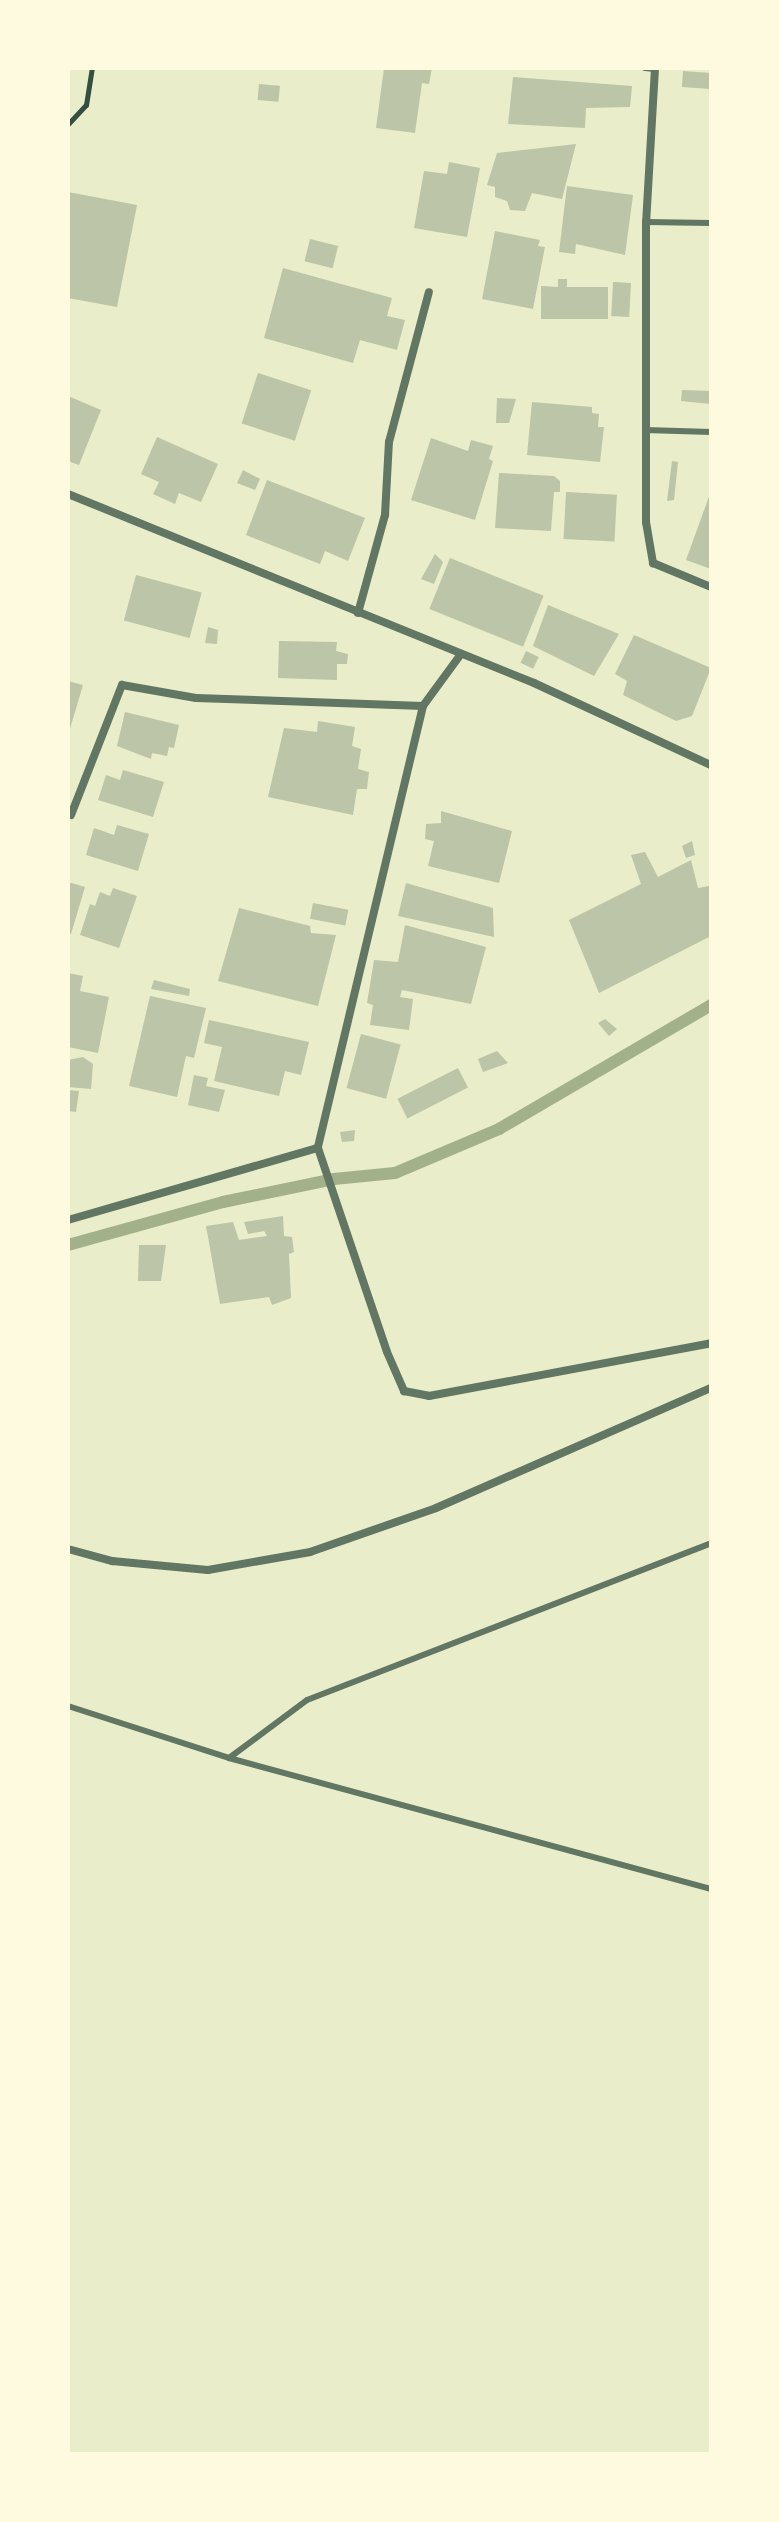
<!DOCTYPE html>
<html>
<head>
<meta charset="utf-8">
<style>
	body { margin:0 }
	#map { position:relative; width:779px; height:2522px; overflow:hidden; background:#e9edc9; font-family:Quicksand,sans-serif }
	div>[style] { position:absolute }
	.stream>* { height:12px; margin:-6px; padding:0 6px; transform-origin:6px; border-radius:6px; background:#a3b18a }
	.building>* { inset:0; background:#bcc5a7; transform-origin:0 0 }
	.path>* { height:5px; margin:-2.5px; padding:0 2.5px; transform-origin:2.5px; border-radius:2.5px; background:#344e41 }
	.service>* { height:6px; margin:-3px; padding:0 3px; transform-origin:3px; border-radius:3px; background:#617663 }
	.minor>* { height:8px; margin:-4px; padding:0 4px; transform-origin:4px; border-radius:4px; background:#617663 }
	span { translate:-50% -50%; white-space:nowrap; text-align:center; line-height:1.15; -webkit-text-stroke:6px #fefae0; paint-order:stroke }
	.frame { position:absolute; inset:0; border:70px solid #fefae0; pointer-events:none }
</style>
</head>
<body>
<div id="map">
	<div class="stream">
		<i style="left:68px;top:1245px;width:161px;rotate:-15.5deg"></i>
		<i style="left:223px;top:1202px;width:113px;rotate:-11.7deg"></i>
		<i style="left:334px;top:1179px;width:61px;rotate:-5.6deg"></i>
		<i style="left:395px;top:1173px;width:113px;rotate:-22.9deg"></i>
		<i style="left:499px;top:1129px;width:246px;rotate:-30.3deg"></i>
	</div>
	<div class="building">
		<i style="clip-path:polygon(384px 68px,432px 68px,429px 84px,422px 83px,415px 133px,376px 128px)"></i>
		<i style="left:683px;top:71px;width:28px;height:16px;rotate:4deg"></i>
		<i style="clip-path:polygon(513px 77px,632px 86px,630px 107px,586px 108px,585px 128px,508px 124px)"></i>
		<i style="left:259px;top:84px;width:21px;height:16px;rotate:5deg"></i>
		<i style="clip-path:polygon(576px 144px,562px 199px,532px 193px,525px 211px,510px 210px,507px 201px,495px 197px,495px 187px,487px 185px,497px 153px)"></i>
		<i style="clip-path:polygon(449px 162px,480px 168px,467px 237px,414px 228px,424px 171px,447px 174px)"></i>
		<i style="clip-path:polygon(567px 186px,633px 195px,625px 255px,576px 244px,575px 254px,559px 252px)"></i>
		<i style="clip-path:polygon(68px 192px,137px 205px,117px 307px,68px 298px)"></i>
		<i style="clip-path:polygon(495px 231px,540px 240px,538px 246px,545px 247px,533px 309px,482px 299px)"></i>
		<i style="left:310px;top:239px;width:29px;height:23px;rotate:14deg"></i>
		<i style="clip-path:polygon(283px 268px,392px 298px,387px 316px,405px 320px,397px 350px,360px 340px,353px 363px,264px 338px)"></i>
		<i style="clip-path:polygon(558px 279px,567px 279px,567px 287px,608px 287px,608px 319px,541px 319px,541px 286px,558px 287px)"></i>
		<i style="left:613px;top:282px;width:18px;height:34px;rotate:3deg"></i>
		<i style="left:258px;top:373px;width:56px;height:53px;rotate:18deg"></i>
		<i style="clip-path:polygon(682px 390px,711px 391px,711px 404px,681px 401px)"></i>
		<i style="clip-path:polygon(68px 396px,101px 410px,79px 465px,68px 461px)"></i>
		<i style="clip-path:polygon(497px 398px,516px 399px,509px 423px,496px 423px)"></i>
		<i style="clip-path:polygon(532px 402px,592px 407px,592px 413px,599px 414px,598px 427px,604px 427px,600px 462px,527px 455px)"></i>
		<i style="clip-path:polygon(157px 437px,218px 464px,201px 502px,179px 493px,175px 504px,153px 494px,159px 482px,141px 474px)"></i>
		<i style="clip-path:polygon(431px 438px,468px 451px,471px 440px,493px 446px,489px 459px,493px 461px,475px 520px,411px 500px)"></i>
		<i style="clip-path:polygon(672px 461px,678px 462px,674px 500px,667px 501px)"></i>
		<i style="clip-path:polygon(243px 470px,260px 479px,255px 490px,237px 483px)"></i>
		<i style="clip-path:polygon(499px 473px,554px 476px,560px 481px,560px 492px,554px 492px,551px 531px,495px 528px)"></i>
		<i style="clip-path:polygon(267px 480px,365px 518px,348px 561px,325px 551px,320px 564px,246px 535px)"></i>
		<i style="clip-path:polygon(711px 491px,711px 569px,686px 560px)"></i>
		<i style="left:566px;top:492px;width:51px;height:47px;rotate:3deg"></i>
		<i style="clip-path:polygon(435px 554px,443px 562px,434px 584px,421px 579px)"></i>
		<i style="left:450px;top:558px;width:101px;height:55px;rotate:22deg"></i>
		<i style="left:136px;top:575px;width:68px;height:47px;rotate:15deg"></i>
		<i style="clip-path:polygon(548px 605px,619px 634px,594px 676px,533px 646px)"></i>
		<i style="clip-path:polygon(208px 627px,218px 630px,217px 644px,205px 643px)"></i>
		<i style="clip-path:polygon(634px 635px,711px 668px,692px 716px,676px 721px,623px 695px,627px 681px,615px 674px)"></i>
		<i style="clip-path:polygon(279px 641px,337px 642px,336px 651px,348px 654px,347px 664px,337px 664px,337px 680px,278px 678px)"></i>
		<i style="left:526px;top:651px;width:14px;height:13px;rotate:25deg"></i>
		<i style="clip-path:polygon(68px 681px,83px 685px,69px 732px,68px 732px)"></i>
		<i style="clip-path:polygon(125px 712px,179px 725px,174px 748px,169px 747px,167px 756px,152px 753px,151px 759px,117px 746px)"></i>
		<i style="clip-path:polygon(318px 721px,355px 727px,352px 746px,361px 749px,358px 769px,369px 772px,367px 789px,357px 789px,353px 815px,268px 797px,284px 728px,317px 732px)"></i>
		<i style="clip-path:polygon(123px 770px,164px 782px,153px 817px,98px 800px,106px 775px,120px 780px)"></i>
		<i style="clip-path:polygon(441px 811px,512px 831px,499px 883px,428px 866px,434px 841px,425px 839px,426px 824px,441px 823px)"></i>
		<i style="clip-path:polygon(117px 825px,149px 834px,138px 871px,86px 855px,94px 828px,114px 835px)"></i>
		<i style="clip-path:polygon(692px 841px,695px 855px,686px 858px,682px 846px)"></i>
		<i style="clip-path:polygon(645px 852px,658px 877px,691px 860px,698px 888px,709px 886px,711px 891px,711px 936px,599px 993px,569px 920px,641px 884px,631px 855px)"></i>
		<i style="clip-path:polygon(68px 882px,85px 887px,71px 934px,68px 933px)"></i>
		<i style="clip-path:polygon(406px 883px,493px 908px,494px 937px,398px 916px)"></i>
		<i style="clip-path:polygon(113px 888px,137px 896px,119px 948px,80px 935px,90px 904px,95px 906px,100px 892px,110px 896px)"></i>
		<i style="left:313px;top:903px;width:36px;height:16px;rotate:11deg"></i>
		<i style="clip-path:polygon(239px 908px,310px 926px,311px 933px,336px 935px,318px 1006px,218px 981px)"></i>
		<i style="clip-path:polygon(405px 925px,486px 947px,471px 1004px,402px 990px,400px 997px,413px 999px,409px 1030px,370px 1025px,373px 1005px,367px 1003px,374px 960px,398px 962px)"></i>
		<i style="clip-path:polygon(68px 973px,83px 976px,80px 991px,109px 997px,98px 1053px,68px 1047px)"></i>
		<i style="clip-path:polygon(154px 980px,190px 989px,189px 996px,151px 989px)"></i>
		<i style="clip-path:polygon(150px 996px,206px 1008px,194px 1058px,186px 1056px,177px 1097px,129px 1086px)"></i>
		<i style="clip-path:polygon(605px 1019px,617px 1029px,609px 1036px,598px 1023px)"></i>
		<i style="clip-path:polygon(209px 1020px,309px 1042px,301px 1075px,285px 1071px,279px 1096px,214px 1081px,222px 1047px,204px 1043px)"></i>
		<i style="left:361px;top:1034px;width:41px;height:56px;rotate:15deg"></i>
		<i style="clip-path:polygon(497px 1051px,508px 1063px,483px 1072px,478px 1059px)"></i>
		<i style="clip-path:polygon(83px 1057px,93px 1064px,91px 1089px,68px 1087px,68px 1060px)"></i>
		<i style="left:458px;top:1068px;width:22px;height:68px;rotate:63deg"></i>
		<i style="clip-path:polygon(194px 1075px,208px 1078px,206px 1086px,225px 1090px,219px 1112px,188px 1105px)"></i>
		<i style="clip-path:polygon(68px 1090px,79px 1091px,76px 1112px,68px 1111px)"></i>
		<i style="clip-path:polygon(355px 1130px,354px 1141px,342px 1142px,340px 1132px)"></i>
		<i style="clip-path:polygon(283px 1216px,284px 1236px,292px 1237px,294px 1252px,289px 1254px,291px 1298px,272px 1305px,269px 1297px,220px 1304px,206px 1226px,233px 1222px,239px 1240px,267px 1236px,264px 1231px,248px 1234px,244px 1222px)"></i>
		<i style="clip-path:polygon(139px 1245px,166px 1245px,161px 1281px,138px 1281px)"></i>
	</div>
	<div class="path">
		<i style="left:68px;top:124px;width:26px;rotate:-47deg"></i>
		<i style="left:86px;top:105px;width:37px;rotate:-81deg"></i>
	</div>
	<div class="service">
		<i style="left:645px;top:68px;width:10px;rotate:6deg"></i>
		<i style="left:646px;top:222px;width:65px;rotate:0.9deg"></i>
		<i style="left:645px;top:430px;width:66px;rotate:1.7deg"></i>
		<i style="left:68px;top:1706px;width:169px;rotate:17.9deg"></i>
		<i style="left:229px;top:1758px;width:499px;rotate:15.2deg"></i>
		<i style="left:229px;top:1758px;width:97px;rotate:-36.6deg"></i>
		<i style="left:307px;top:1700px;width:433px;rotate:-21.2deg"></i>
	</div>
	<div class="minor">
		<i style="left:655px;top:68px;width:154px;rotate:93.3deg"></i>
		<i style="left:646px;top:222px;width:300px;rotate:90deg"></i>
		<i style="left:646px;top:522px;width:42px;rotate:80.3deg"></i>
		<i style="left:653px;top:563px;width:63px;rotate:22.5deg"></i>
		<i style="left:68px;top:494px;width:503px;rotate:22.08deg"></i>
		<i style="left:534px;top:683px;width:195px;rotate:24.9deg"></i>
		<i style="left:358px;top:613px;width:102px;rotate:-74.6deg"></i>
		<i style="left:385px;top:515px;width:73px;rotate:-86.9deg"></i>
		<i style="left:389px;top:442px;width:155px;rotate:-75.1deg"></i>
		<i style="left:461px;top:654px;width:64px;rotate:126.2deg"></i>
		<i style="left:423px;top:706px;width:454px;rotate:103.4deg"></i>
		<i style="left:318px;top:1148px;width:215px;rotate:71.3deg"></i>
		<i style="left:387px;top:1352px;width:43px;rotate:66.4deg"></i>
		<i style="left:404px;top:1391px;width:25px;rotate:11deg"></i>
		<i style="left:429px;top:1396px;width:287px;rotate:-10.6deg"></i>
		<i style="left:71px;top:815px;width:140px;rotate:-68.6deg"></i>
		<i style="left:122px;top:685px;width:75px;rotate:10deg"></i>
		<i style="left:196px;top:698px;width:227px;rotate:2deg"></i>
		<i style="left:68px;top:1220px;width:260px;rotate:-16.1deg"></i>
		<i style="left:68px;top:1549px;width:46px;rotate:15.3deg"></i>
		<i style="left:112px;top:1561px;width:96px;rotate:5.4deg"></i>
		<i style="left:208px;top:1570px;width:104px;rotate:-10deg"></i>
		<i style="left:310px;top:1552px;width:133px;rotate:-19.2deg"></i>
		<i style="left:436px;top:1508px;width:300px;rotate:-23.6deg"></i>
	</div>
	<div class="frame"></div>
</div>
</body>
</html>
